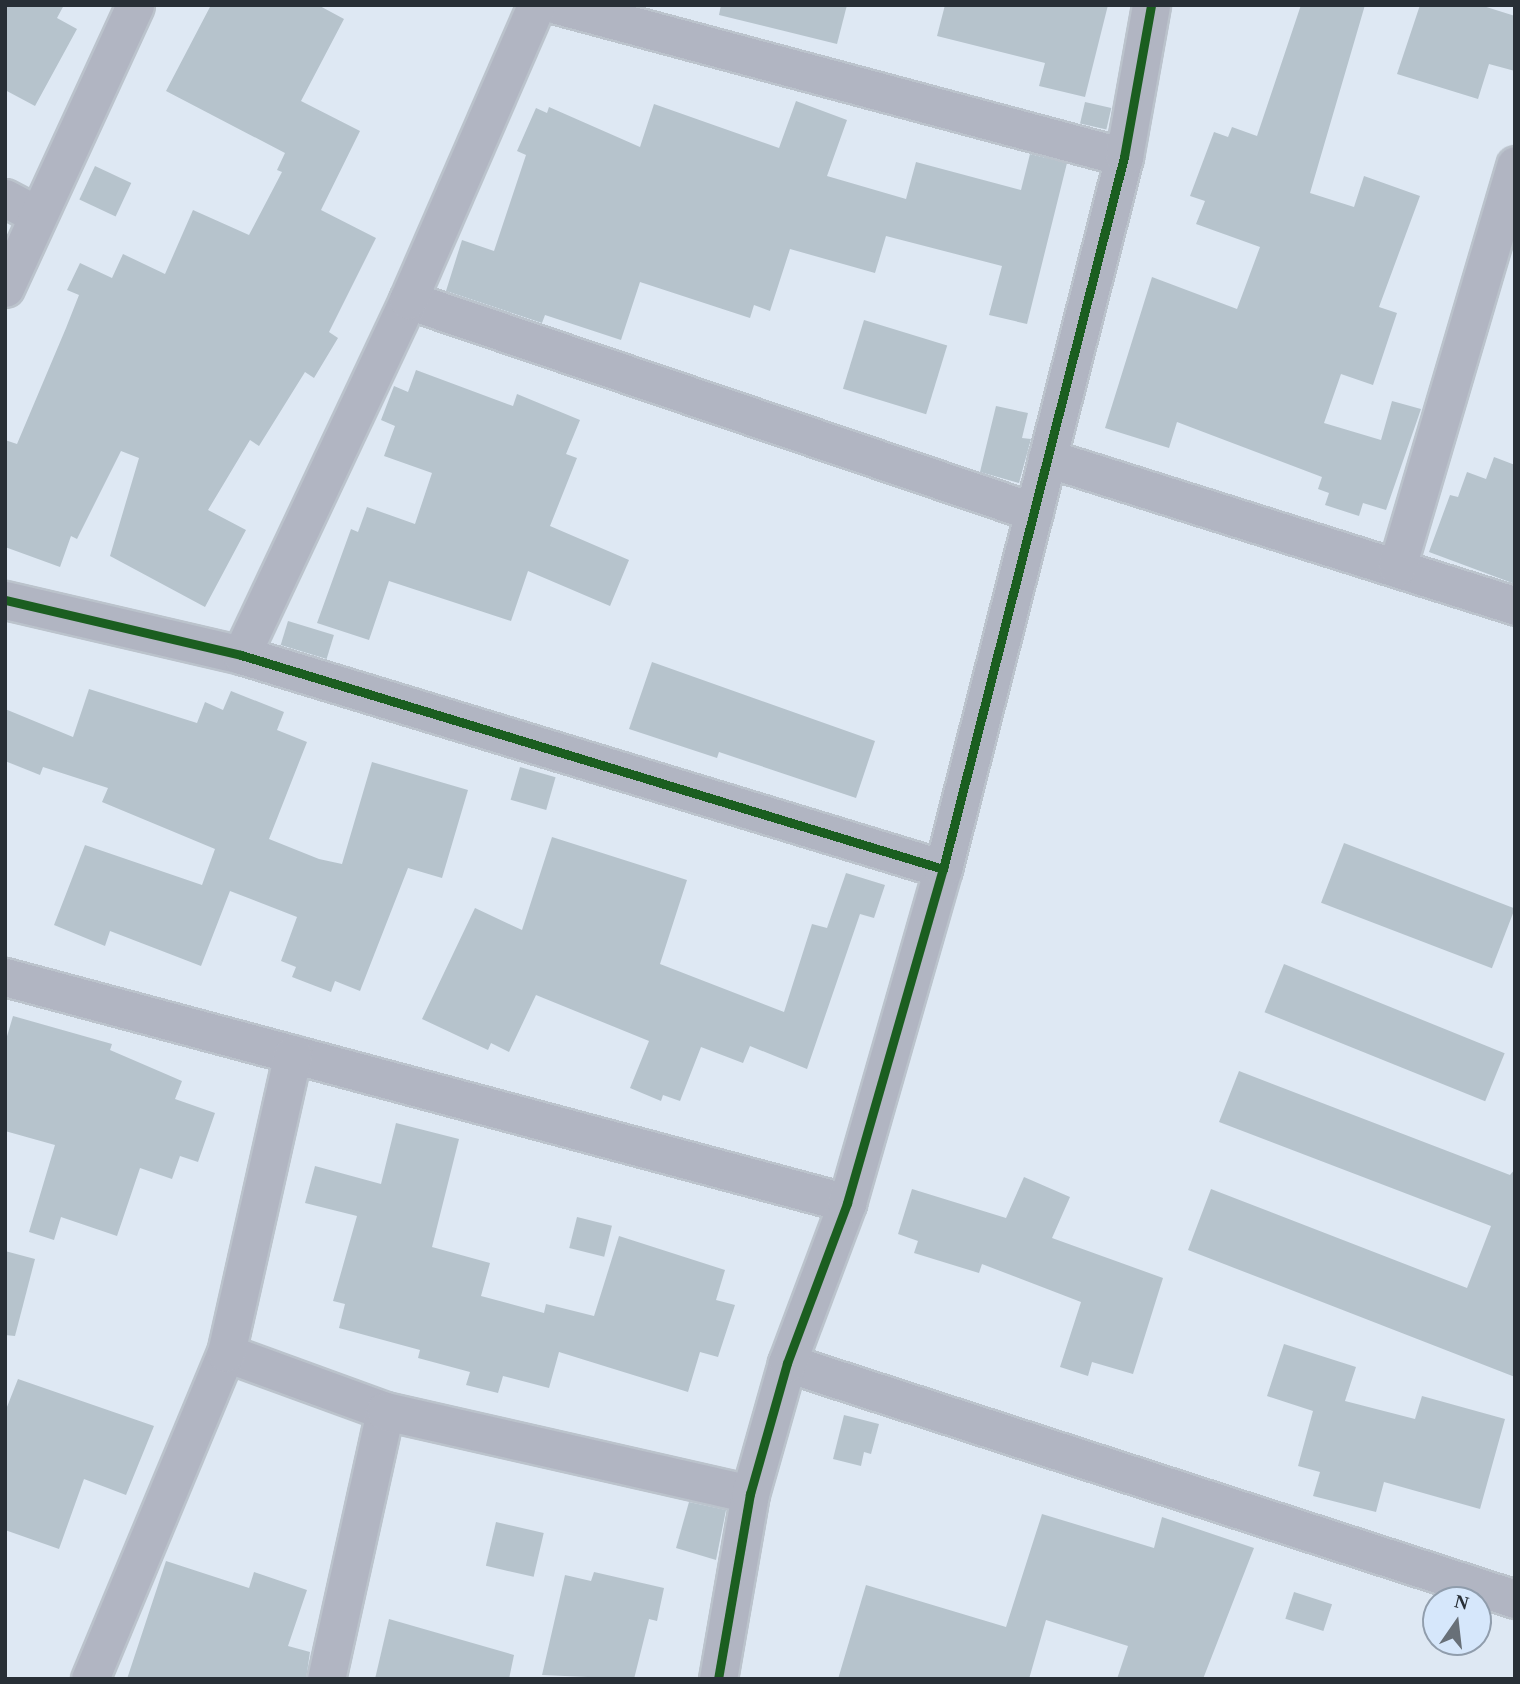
<!DOCTYPE html>
<html>
<head>
<meta charset="utf-8">
<style>
	body { margin:0 }
	#map { position:relative; width:1520px; height:1684px; overflow:hidden; background:#dee8f3; font-family:Georgia,serif }
	div>[style] { position:absolute }
	.building>* { inset:0; background:#b6c3cc; transform-origin:0 0 }
	.roads { filter:drop-shadow(2px 0 #bbc3cc) drop-shadow(-2px 0 #bbc3cc) drop-shadow(0 2px #bbc3cc) drop-shadow(0 -2px #bbc3cc) }
	.minor>* { height:37px; margin:-18.5px; padding:0 18.5px; transform-origin:18.5px; border-radius:18.5px; background:#b1b5c2 }
	.cycleway>* { height:9px; margin:-4.5px; padding:0 4.5px; transform-origin:4.5px; border-radius:4.5px; background:#1b5e20 }
	span { translate:-50% -50%; white-space:nowrap; text-align:center; line-height:1.15; -webkit-text-stroke:5px #d6e7fb; paint-order:stroke }
	.frame { position:absolute; inset:0; border:7px solid #282f36; pointer-events:none }
	.north { position:absolute; left:1422px; top:1586px; width:70px; height:70px; box-sizing:border-box; background:#d6e7fb; border:2px solid #909dac; border-radius:50%; rotate:14deg; font-size:19px; font-weight:700; line-height:28px; text-align:center; color:#282f36 }
	.north::after { content:''; display:block; margin:auto; width:24px; height:32px; background:#687078; clip-path:polygon(50% 0,100% 100%,50% 72%,0 100%) }
</style>
</head>
<body>
<div id="map">
	<div class="building">
		<i style="clip-path:polygon(5px 5px,64px 5px,57px 18px,77px 29px,35px 106px,5px 90px)"></i>
		<i style="clip-path:polygon(211px 5px,318px 5px,344px 19px,301px 101px,360px 131px,321px 210px,376px 238px,329px 332px,338px 338px,314px 378px,305px 372px,259px 446px,250px 440px,208px 510px,246px 530px,205px 607px,110px 556px,139px 458px,121px 451px,77px 539px,71px 536px,60px 567px,5px 547px,5px 440px,17px 444px,66px 328px,79px 295px,67px 290px,80px 263px,112px 278px,123px 254px,165px 274px,193px 210px,249px 235px,282px 172px,277px 170px,285px 153px,166px 91px)"></i>
		<i style="clip-path:polygon(721px 5px,847px 5px,837px 44px,719px 15px)"></i>
		<i style="clip-path:polygon(945px 5px,1108px 5px,1085px 97px,1039px 86px,1045px 63px,937px 36px)"></i>
		<i style="clip-path:polygon(1301px 5px,1365px 5px,1310px 193px,1354px 207px,1364px 176px,1420px 196px,1379px 307px,1397px 313px,1373px 385px,1341px 374px,1324px 423px,1381px 440px,1392px 401px,1421px 409px,1386px 510px,1363px 503px,1359px 516px,1325px 505px,1329px 493px,1318px 489px,1322px 477px,1177px 422px,1169px 448px,1105px 428px,1152px 277px,1237px 309px,1260px 247px,1196px 224px,1205px 201px,1190px 196px,1214px 132px,1228px 137px,1232px 127px,1257px 136px)"></i>
		<i style="clip-path:polygon(1420px 5px,1480px 5px,1515px 16px,1515px 71px,1489px 64px,1478px 99px,1397px 74px)"></i>
		<i style="clip-path:polygon(796px 101px,847px 120px,827px 176px,906px 199px,916px 162px,1021px 190px,1030px 154px,1067px 163px,1027px 324px,989px 315px,1002px 266px,886px 236px,875px 273px,790px 249px,770px 311px,754px 305px,750px 318px,640px 282px,621px 340px,545px 315px,542px 323px,446px 291px,462px 240px,494px 251px,526px 155px,517px 151px,536px 108px,547px 113px,549px 107px,640px 147px,654px 104px,779px 148px)"></i>
		<i style="left:1085px;top:102px;width:27px;height:22px;rotate:13deg"></i>
		<i style="left:95px;top:166px;width:40px;height:37px;rotate:25deg"></i>
		<i style="left:864px;top:320px;width:87px;height:72px;rotate:17deg"></i>
		<i style="clip-path:polygon(416px 370px,513px 406px,517px 394px,580px 420px,566px 454px,577px 458px,550px 526px,629px 560px,610px 606px,528px 571px,511px 621px,389px 581px,369px 640px,317px 623px,351px 529px,358px 532px,367px 507px,415px 524px,432px 473px,384px 456px,395px 426px,381px 420px,394px 386px,408px 392px)"></i>
		<i style="clip-path:polygon(996px 406px,1028px 413px,1022px 438px,1031px 439px,1019px 483px,980px 472px)"></i>
		<i style="clip-path:polygon(1494px 457px,1515px 465px,1515px 584px,1429px 552px,1450px 495px,1458px 497px,1467px 472px,1486px 479px)"></i>
		<i style="left:288px;top:621px;width:48px;height:25px;rotate:17deg"></i>
		<i style="clip-path:polygon(652px 662px,875px 741px,856px 798px,719px 752px,717px 758px,629px 729px)"></i>
		<i style="clip-path:polygon(89px 689px,197px 723px,205px 702px,223px 710px,231px 691px,284px 712px,277px 730px,307px 742px,269px 839px,319px 859px,342px 864px,372px 762px,468px 790px,442px 878px,408px 868px,360px 991px,335px 981px,331px 992px,292px 977px,296px 967px,281px 961px,297px 917px,230px 891px,201px 966px,110px 931px,105px 946px,54px 925px,85px 845px,202px 885px,215px 849px,102px 802px,108px 788px,43px 767px,40px 775px,5px 761px,5px 709px,73px 737px)"></i>
		<i style="left:520px;top:767px;width:37px;height:34px;rotate:16deg"></i>
		<i style="clip-path:polygon(552px 837px,687px 880px,660px 964px,784px 1012px,812px 924px,827px 928px,846px 873px,885px 885px,874px 918px,860px 914px,807px 1069px,750px 1046px,743px 1063px,701px 1047px,680px 1101px,663px 1095px,661px 1101px,630px 1088px,649px 1041px,536px 995px,509px 1052px,491px 1043px,488px 1050px,422px 1019px,475px 908px,522px 930px)"></i>
		<i style="left:1344px;top:843px;width:183px;height:64px;rotate:21deg"></i>
		<i style="left:1284px;top:964px;width:238px;height:52px;rotate:22deg"></i>
		<i style="clip-path:polygon(13px 1016px,112px 1044px,110px 1050px,182px 1081px,175px 1099px,215px 1113px,198px 1162px,180px 1156px,172px 1179px,140px 1168px,117px 1236px,61px 1217px,54px 1240px,29px 1232px,55px 1145px,5px 1131px,5px 1043px)"></i>
		<i style="clip-path:polygon(1239px 1071px,1510px 1175px,1515px 1169px,1515px 1377px,1188px 1250px,1211px 1189px,1467px 1288px,1491px 1226px,1219px 1122px)"></i>
		<i style="clip-path:polygon(396px 1123px,459px 1139px,432px 1247px,490px 1263px,481px 1296px,544px 1313px,546px 1304px,594px 1316px,619px 1236px,725px 1270px,716px 1300px,735px 1305px,718px 1357px,700px 1352px,688px 1392px,559px 1352px,549px 1388px,503px 1376px,498px 1393px,466px 1385px,470px 1372px,418px 1358px,420px 1350px,339px 1328px,345px 1304px,333px 1301px,357px 1216px,305px 1203px,315px 1166px,381px 1184px)"></i>
		<i style="clip-path:polygon(1024px 1177px,1070px 1197px,1052px 1238px,1163px 1278px,1133px 1374px,1092px 1362px,1088px 1376px,1060px 1367px,1081px 1302px,982px 1264px,979px 1273px,914px 1253px,918px 1241px,898px 1234px,912px 1189px,1006px 1218px)"></i>
		<i style="left:577px;top:1217px;width:36px;height:32px;rotate:14deg"></i>
		<i style="clip-path:polygon(5px 1251px,35px 1259px,15px 1336px,5px 1335px)"></i>
		<i style="clip-path:polygon(1284px 1344px,1356px 1367px,1345px 1401px,1415px 1419px,1422px 1396px,1505px 1419px,1480px 1509px,1384px 1482px,1376px 1512px,1313px 1496px,1320px 1472px,1298px 1466px,1313px 1411px,1267px 1396px)"></i>
		<i style="clip-path:polygon(18px 1379px,154px 1426px,126px 1495px,84px 1479px,59px 1549px,5px 1530px,5px 1412px)"></i>
		<i style="clip-path:polygon(844px 1415px,879px 1424px,871px 1454px,864px 1452px,861px 1466px,833px 1459px)"></i>
		<i style="clip-path:polygon(689px 1502px,726px 1510px,716px 1560px,676px 1548px)"></i>
		<i style="clip-path:polygon(1042px 1514px,1154px 1548px,1162px 1517px,1254px 1548px,1203px 1679px,1117px 1679px,1128px 1646px,1046px 1620px,1029px 1679px,838px 1679px,866px 1585px,1006px 1627px)"></i>
		<i style="left:496px;top:1522px;width:49px;height:45px;rotate:13deg"></i>
		<i style="clip-path:polygon(166px 1561px,249px 1588px,254px 1572px,307px 1590px,288px 1646px,310px 1652px,306px 1679px,127px 1679px)"></i>
		<i style="clip-path:polygon(594px 1572px,664px 1588px,657px 1621px,649px 1619px,634px 1679px,542px 1675px,565px 1575px,591px 1581px)"></i>
		<i style="left:1294px;top:1592px;width:40px;height:28px;rotate:18deg"></i>
		<i style="clip-path:polygon(389px 1619px,514px 1655px,509px 1679px,375px 1679px)"></i>
	</div>
	<div class="roads">
		<div class="minor">
			<i style="left:557px;top:5px;width:587px;rotate:15.01deg"></i>
			<i style="left:5px;top:198px;width:36px;rotate:28deg"></i>
			<i style="left:5px;top:288px;width:311px;rotate:-65.3deg"></i>
			<i style="left:408px;top:300px;width:661px;rotate:18.71deg"></i>
			<i style="left:1047px;top:458px;width:491px;rotate:17.5deg"></i>
			<i style="left:1397px;top:567px;width:419px;rotate:-73.6deg"></i>
			<i style="left:5px;top:600px;width:242px;rotate:13.1deg"></i>
			<i style="left:241px;top:655px;width:734px;rotate:16.95deg"></i>
			<i style="left:241px;top:655px;width:392px;rotate:-64.8deg"></i>
			<i style="left:408px;top:300px;width:322px;rotate:-66.5deg"></i>
			<i style="left:5px;top:977px;width:872px;rotate:15.02deg"></i>
			<i style="left:226px;top:1353px;width:169px;rotate:20deg"></i>
			<i style="left:385px;top:1411px;width:274px;rotate:102.4deg"></i>
			<i style="left:787px;top:1363px;width:765px;rotate:17.96deg"></i>
			<i style="left:385px;top:1411px;width:374px;rotate:12.8deg"></i>
			<i style="left:90px;top:1679px;width:353px;rotate:-67.4deg"></i>
			<i style="left:226px;top:1353px;width:306px;rotate:-77.4deg"></i>
			<i style="left:718px;top:1679px;width:188px;rotate:-80.2deg"></i>
			<i style="left:750px;top:1494px;width:136px;rotate:-74.2deg"></i>
			<i style="left:787px;top:1363px;width:171px;rotate:-69.4deg"></i>
			<i style="left:847px;top:1203px;width:348px;rotate:-74deg"></i>
			<i style="left:943px;top:869px;width:735px;rotate:-75.74deg"></i>
			<i style="left:1124px;top:157px;width:154px;rotate:-79.9deg"></i>
		</div>
	</div>
	<div class="cycleway">
		<i style="left:5px;top:600px;width:242px;rotate:13.1deg"></i>
		<i style="left:241px;top:655px;width:734px;rotate:16.95deg"></i>
		<i style="left:718px;top:1679px;width:188px;rotate:-80.2deg"></i>
		<i style="left:750px;top:1494px;width:136px;rotate:-74.2deg"></i>
		<i style="left:787px;top:1363px;width:171px;rotate:-69.4deg"></i>
		<i style="left:847px;top:1203px;width:348px;rotate:-74deg"></i>
		<i style="left:943px;top:869px;width:735px;rotate:-75.74deg"></i>
		<i style="left:1124px;top:157px;width:154px;rotate:-79.9deg"></i>
	</div>
	<div class="frame"></div>
	<div class="north">N</div>
</div>
</body>
</html>
